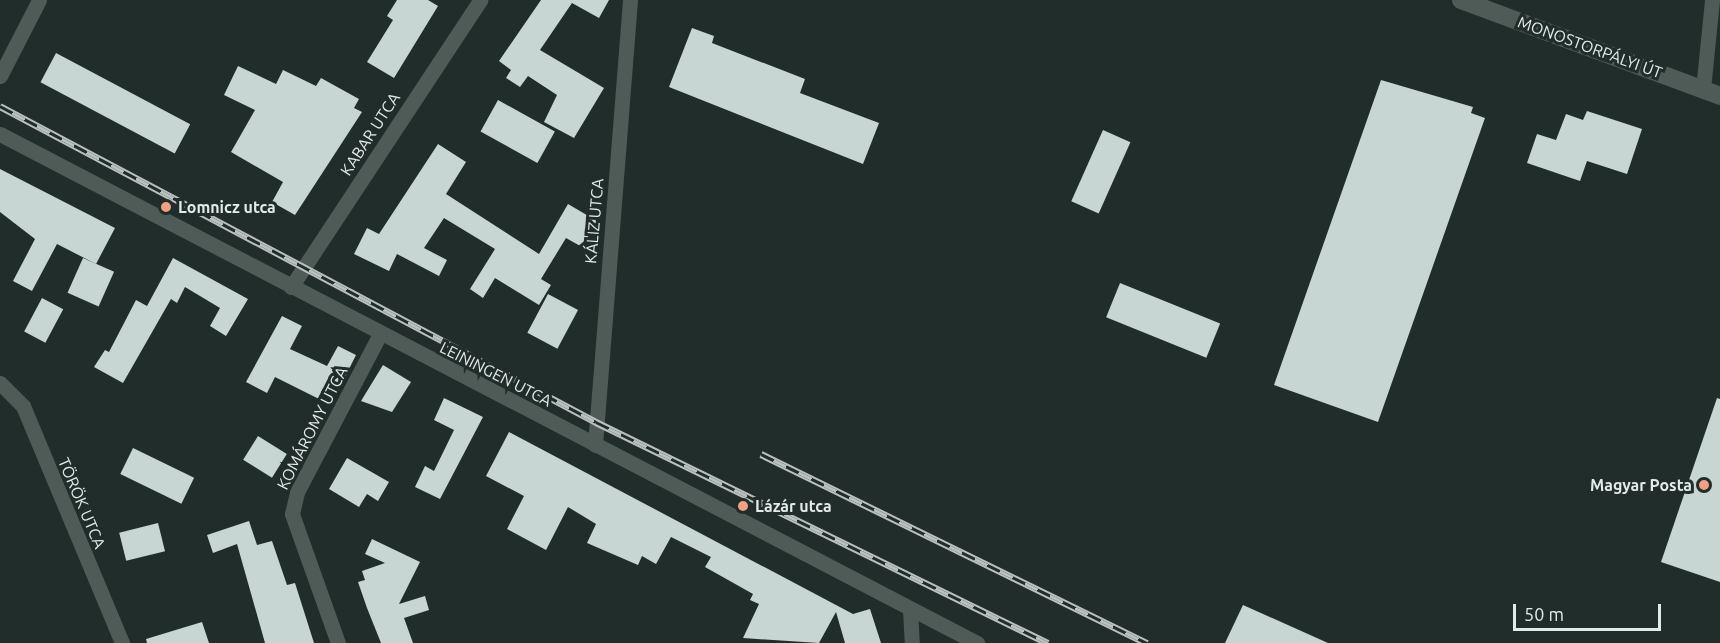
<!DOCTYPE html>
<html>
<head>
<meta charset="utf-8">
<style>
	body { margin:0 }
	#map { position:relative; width:1720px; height:643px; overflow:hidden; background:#212d2a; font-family:Ubuntu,sans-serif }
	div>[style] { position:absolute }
	.building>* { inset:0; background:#c7d6d2; transform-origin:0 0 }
	.street>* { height:15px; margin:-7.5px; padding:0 7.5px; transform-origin:7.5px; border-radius:7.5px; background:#4e5b57 }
	.secondary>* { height:18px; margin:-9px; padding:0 9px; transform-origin:9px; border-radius:9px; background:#4e5b57 }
	.rail>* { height:7px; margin-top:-3.5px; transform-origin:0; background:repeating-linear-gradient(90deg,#212d2a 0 14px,#b8c1bf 0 28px); box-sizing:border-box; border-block:2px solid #b8c1bf }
	.dots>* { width:16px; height:16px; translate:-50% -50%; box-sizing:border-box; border:3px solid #212d2a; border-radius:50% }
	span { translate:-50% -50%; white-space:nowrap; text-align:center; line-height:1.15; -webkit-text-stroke:6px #212d2a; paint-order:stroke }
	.street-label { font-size:16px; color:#e3ebe9 }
	.poi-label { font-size:16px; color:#e3ebe9; font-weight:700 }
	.left { translate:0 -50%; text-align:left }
	.right { translate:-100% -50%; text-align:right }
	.scale { position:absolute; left:1513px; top:604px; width:148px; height:27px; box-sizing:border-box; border:3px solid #e3ebe9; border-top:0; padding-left:8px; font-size:18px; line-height:21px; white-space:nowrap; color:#e3ebe9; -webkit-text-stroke:4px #212d2a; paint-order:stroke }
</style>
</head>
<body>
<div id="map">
	<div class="building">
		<i style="clip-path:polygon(397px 0,428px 0,438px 6px,394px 78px,367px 62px,393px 20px,387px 16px)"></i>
		<i style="clip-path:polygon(541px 0,609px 0,599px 18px,572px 3px,540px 50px,604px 88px,574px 138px,544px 122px,557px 95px,528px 76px,520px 87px,506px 78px,511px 70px,499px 61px)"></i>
		<i style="clip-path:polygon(692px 28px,714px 36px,712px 43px,805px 79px,800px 93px,879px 123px,863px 164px,669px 87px)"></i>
		<i style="left:56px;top:53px;width:152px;height:33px;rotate:28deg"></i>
		<i style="clip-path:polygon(238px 66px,276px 84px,283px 70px,316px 86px,321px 78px,359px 99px,354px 108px,362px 112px,295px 215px,272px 202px,283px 182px,231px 152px,255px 110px,224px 95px)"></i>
		<i style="clip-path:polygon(1381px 80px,1473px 107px,1471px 113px,1485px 118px,1378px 422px,1274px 385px)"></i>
		<i style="left:498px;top:100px;width:65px;height:36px;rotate:29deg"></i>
		<i style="clip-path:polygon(1587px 111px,1642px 129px,1627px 174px,1587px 161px,1580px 181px,1527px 163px,1537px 134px,1556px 140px,1566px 114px,1583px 120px)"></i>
		<i style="left:1103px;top:130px;width:30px;height:78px;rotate:24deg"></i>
		<i style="clip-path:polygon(438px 144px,466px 162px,446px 194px,539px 254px,568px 204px,597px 221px,582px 247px,566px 238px,541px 279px,551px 285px,539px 305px,495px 278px,483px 298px,470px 289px,495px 249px,444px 218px,424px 248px,447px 260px,439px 276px,397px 254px,389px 271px,354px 254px,367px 228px,379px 234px)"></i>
		<i style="clip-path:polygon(0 169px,115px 228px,96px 264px,57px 244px,32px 291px,13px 281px,35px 239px,0 212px)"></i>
		<i style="left:83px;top:258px;width:34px;height:38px;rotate:24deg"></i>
		<i style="clip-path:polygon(173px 258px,248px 299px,226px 336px,210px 326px,220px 308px,185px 287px,177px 303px,171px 299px,123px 383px,94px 367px,105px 350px,109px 352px,136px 300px,147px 306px)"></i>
		<i style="left:1120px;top:283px;width:108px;height:37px;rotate:22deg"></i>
		<i style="left:548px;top:294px;width:34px;height:44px;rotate:28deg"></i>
		<i style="left:42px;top:298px;width:24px;height:38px;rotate:28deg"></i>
		<i style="clip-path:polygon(282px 316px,302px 326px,290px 349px,327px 366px,338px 346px,356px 355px,338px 391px,330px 387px,323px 401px,275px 377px,267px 393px,246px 382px)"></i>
		<i style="clip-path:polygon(383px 365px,411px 382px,392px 412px,361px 401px)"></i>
		<i style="clip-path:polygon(444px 398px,483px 417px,440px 499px,415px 487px,425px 466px,434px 471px,454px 430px,434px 420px)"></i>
		<i style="clip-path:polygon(1717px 398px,1720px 399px,1720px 582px,1661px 562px)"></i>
		<i style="clip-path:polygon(509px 432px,853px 614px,870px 609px,881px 643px,845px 643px,836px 612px,819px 643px,743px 638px,759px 604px,750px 600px,753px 594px,705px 567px,711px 557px,671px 537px,656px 564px,642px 556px,638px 565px,587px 543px,596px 524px,568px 507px,546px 550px,507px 529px,524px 496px,486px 476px)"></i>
		<i style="left:258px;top:436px;width:34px;height:28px;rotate:32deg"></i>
		<i style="left:133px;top:448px;width:68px;height:29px;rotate:26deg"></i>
		<i style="clip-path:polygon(347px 458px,389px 482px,378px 501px,367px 494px,359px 507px,329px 489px)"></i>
		<i style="clip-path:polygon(249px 521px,257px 545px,272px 541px,287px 585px,295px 583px,314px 643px,265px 643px,237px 544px,213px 553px,207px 535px)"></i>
		<i style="left:158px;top:523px;width:29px;height:40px;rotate:76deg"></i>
		<i style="clip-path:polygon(372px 539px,420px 562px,399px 604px,425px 596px,429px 610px,404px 618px,413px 643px,381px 643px,367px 608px,358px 582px,365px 580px,362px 571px,385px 563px,365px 554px)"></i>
		<i style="clip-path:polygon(1243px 605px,1328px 643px,1225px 643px)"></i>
		<i style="clip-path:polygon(202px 622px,209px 643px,147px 643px,146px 639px)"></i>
	</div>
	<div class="street">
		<i style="left:0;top:76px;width:85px;rotate:-62.8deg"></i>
		<i style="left:1703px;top:89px;width:89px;rotate:-84.2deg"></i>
		<i style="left:0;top:134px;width:1102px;rotate:27.52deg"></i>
		<i style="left:291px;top:287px;width:344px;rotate:-56.6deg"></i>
		<i style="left:0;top:383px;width:33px;rotate:45deg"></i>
		<i style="left:23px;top:406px;width:257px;rotate:67.3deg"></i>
		<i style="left:595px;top:445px;width:446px;rotate:-85.5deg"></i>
		<i style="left:910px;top:609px;width:34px;rotate:87deg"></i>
		<i style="left:338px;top:643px;width:137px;rotate:-109.6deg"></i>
		<i style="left:292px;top:514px;width:23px;rotate:-77deg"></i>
		<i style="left:297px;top:492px;width:178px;rotate:-62.3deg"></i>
	</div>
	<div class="secondary">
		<i style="left:1461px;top:0;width:276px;rotate:20.3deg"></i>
	</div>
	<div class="rail">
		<i style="left:0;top:106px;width:675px;rotate:27.93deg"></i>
		<i style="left:596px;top:422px;width:503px;rotate:26.06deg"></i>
		<i style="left:761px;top:454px;width:430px;rotate:26.1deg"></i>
	</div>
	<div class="dots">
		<i style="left:166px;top:207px;background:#f39f84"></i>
		<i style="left:1704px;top:485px;background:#f39f84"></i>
		<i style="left:743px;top:506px;background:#f39f84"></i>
	</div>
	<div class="street-label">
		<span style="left:1590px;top:47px;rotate:20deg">MONOSTORPÁLYI ÚT</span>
		<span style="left:370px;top:134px;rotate:-57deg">KABAR UTCA</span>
		<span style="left:594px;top:221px;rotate:-85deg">KÁLIZ UTCA</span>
		<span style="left:496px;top:374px;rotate:27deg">LEININGEN UTCA</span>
		<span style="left:312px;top:428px;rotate:-63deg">KOMÁROMY UTCA</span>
		<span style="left:82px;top:503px;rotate:67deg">TÖRÖK UTCA</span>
	</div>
	<div class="poi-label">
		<span class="left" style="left:178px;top:207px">Lomnicz utca</span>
		<span class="right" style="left:1692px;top:485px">Magyar Posta</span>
		<span class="left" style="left:755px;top:506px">Lázár utca</span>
	</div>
	<div class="scale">50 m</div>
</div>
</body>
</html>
